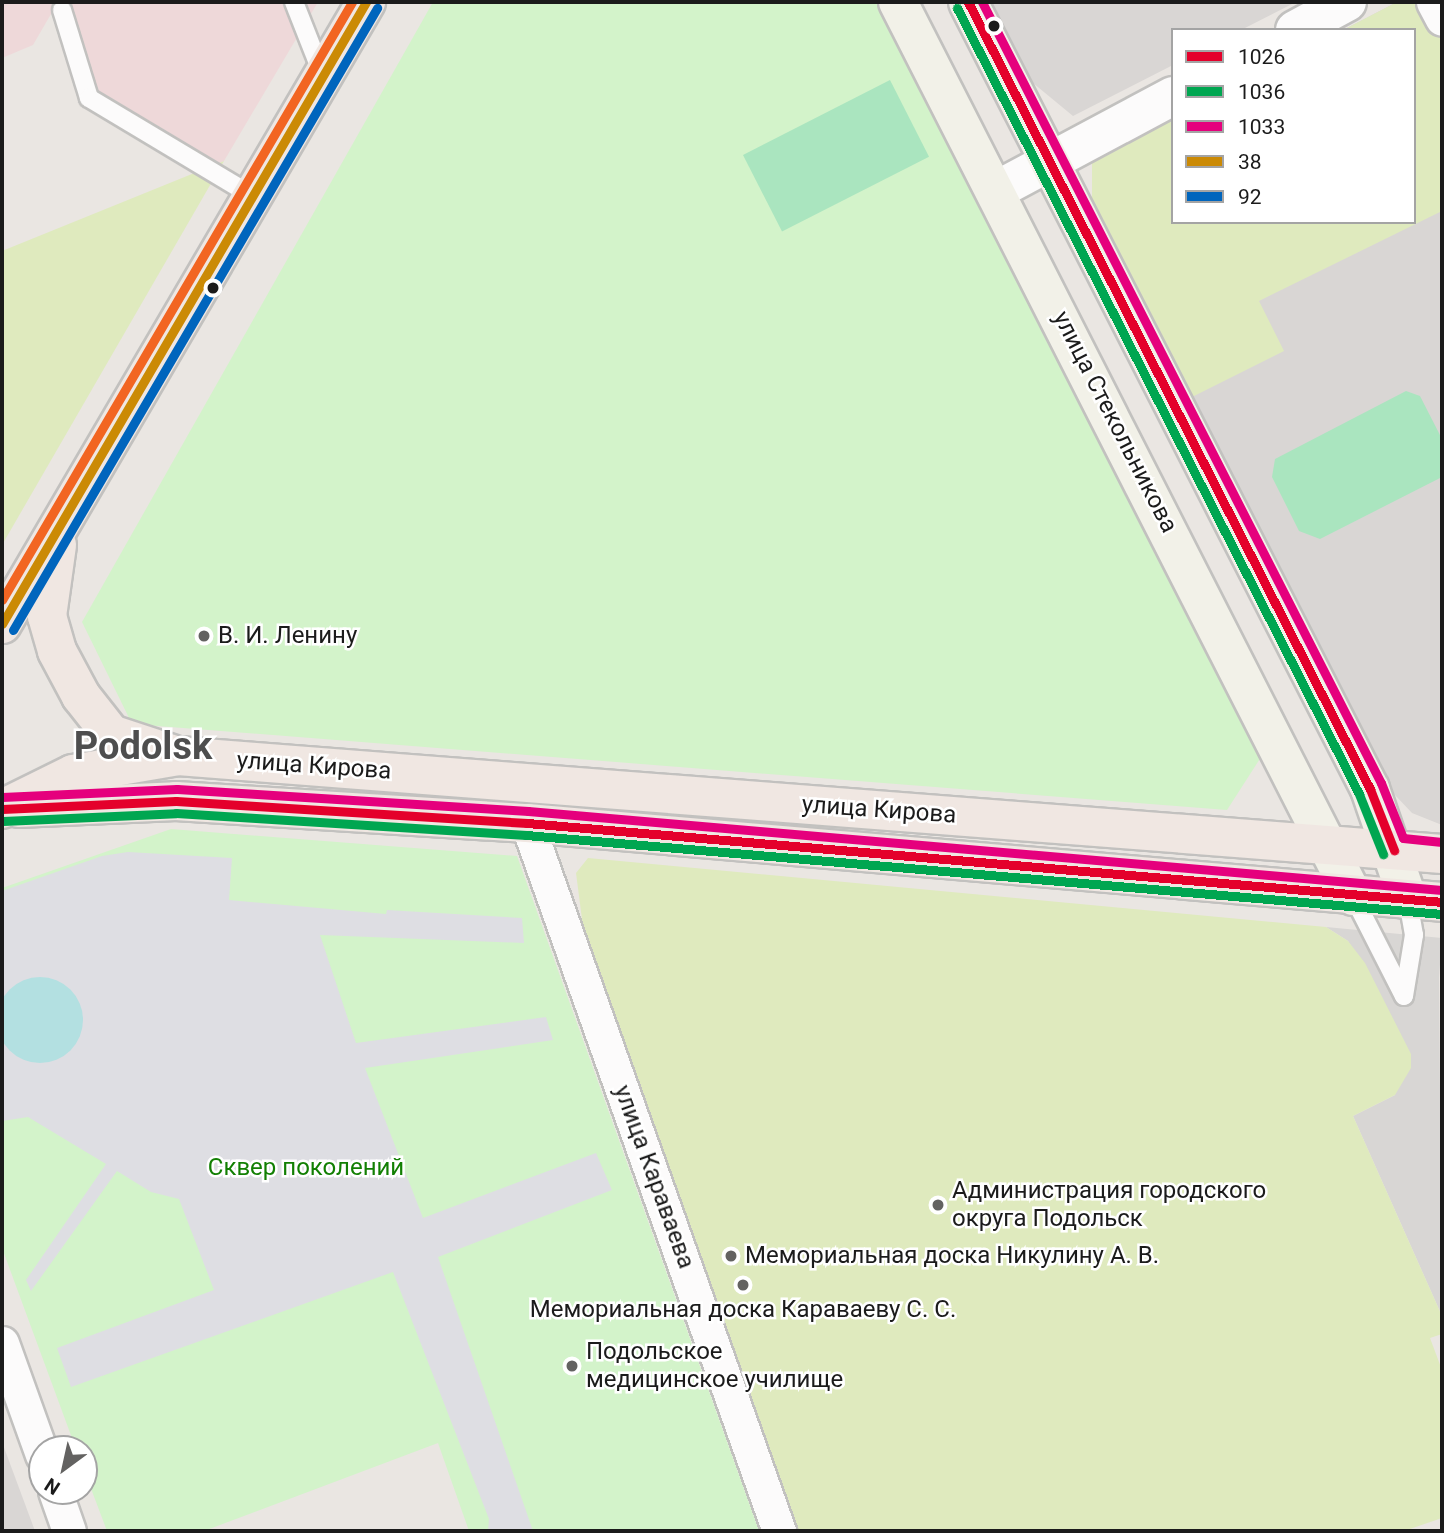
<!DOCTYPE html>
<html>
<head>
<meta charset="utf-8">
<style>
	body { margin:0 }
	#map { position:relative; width:1444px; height:1533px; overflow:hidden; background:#eae6e2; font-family:Roboto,sans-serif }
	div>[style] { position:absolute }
	.residential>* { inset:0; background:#d9d6d4 }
	.commercial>* { inset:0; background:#eed8d9 }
	.religious>* { inset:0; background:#d8d6d4 }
	.grass>* { inset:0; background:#dfeabe }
	.park>* { inset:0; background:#d3f3ca }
	.pitch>* { inset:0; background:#aae5bf; transform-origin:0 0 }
	.plaza>* { inset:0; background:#dedee3 }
	.water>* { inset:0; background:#b3e0e1 }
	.round { border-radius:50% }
	.roads { filter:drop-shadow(2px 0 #c2c1bf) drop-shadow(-2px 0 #c2c1bf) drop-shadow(0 2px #c2c1bf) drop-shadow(0 -2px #c2c1bf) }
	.service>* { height:18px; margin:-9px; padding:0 9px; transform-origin:9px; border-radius:9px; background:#fcfbfb }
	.minor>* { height:33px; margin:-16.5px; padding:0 16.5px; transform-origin:16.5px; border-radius:16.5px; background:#fcfbfb }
	.tertiary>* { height:38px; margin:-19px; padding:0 19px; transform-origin:19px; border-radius:19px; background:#fcfbfb }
	.secondary>* { height:38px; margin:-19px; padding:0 19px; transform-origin:19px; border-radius:19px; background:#f2f1e8 }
	.primary>* { height:38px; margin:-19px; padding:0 19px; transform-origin:19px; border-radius:19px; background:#f0e7e2 }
	.bus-1>* { height:9px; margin:-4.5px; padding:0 4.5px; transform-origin:4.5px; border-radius:4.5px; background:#e4002b }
	.bus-2>* { height:9px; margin:-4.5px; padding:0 4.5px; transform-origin:4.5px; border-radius:4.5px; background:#00a651 }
	.bus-3>* { height:9px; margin:-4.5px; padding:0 4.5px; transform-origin:4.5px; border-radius:4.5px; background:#e5007d }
	.bus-4>* { height:9px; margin:-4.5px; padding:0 4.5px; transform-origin:4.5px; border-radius:4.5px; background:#cb8a05 }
	.bus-5>* { height:9px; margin:-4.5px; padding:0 4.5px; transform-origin:4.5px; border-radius:4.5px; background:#0065bd }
	.bus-6>* { height:9px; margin:-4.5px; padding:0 4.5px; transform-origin:4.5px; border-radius:4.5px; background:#f26522 }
	.dots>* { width:19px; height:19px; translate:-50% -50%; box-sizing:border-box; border:4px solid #fff; border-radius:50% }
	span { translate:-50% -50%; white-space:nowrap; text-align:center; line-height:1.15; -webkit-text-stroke:5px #fff; paint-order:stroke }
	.street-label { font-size:24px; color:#1b1b1b }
	.poi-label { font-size:24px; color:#1b1b1b }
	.left { translate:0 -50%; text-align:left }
	.park-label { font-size:24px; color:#127f03 }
	.town-label { font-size:38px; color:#4e4e4e; font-weight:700 }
	.frame { position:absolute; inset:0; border:4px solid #1b1b1b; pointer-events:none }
	.legend { position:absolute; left:1171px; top:28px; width:245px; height:196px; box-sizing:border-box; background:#fff; border:2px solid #a4a4a4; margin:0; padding:9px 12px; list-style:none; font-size:21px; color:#1b1b1b }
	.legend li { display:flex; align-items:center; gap:14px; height:35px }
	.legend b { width:35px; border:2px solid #a4a4a4 }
	.north { position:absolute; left:28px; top:1435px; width:70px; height:70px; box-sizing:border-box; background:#fff; border:2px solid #a4a4a4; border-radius:50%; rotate:213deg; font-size:19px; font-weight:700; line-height:28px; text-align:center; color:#1b1b1b }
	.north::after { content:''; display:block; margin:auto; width:24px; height:32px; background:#636261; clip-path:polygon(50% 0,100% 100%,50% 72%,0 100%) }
</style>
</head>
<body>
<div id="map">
	<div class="residential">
		<i style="clip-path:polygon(991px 2px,1296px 2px,1241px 30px,1173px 30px,1173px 65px,1073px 116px,1033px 83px)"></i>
		<i style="clip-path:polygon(1397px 2px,1442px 2px,1442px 825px,1412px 813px,1394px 794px,1092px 205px,1173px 222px,1414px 222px,1414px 30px,1343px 30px)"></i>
		<i style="clip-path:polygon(2px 1442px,35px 1531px,2px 1531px)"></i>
	</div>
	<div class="commercial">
		<i style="clip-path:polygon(2px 2px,58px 2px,33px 45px,2px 58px)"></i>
		<i style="clip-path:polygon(69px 2px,318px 2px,224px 161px,194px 174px,108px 122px)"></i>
	</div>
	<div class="religious">
		<i style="clip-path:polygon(1326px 927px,1442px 938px,1439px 977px,1442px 1316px,1353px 1116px,1395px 1095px,1380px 994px,1348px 941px)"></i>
	</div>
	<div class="grass">
		<i style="clip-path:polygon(1397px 2px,1426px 2px,1442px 32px,1442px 211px,1259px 301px,1284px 351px,1190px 398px,1092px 205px,1092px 160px,1173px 118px,1173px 222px,1414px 222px,1414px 30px,1343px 30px)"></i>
		<i style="clip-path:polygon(224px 161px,2px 545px,2px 251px)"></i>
		<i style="clip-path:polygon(588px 858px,1326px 927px,1348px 941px,1365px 963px,1411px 1054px,1411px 1068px,1395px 1095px,1353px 1116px,1442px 1316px,1442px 1334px,1430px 1338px,1442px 1370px,1442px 1518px,1404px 1531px,796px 1531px,586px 950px,576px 873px)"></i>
	</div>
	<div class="park">
		<i style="clip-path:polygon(433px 2px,884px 2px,1263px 754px,1227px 810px,132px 724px,82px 622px)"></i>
		<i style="clip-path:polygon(171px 829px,517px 856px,759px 1531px,469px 1531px,438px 1443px,204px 1531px,107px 1531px,84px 1470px,84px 1449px,76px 1449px,2px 1248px,2px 888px)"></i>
	</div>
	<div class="pitch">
		<i style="left:890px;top:80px;width:86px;height:165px;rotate:63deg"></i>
		<i style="clip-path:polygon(1406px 391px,1420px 396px,1442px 439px,1442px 477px,1320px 539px,1299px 531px,1272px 477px,1275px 459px)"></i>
	</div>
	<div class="plaza">
		<i style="clip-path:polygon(128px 852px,232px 858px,229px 900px,386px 914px,387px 910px,522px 918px,524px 943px,320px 935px,356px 1043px,546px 1017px,553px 1040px,365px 1068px,423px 1218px,596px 1153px,612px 1190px,438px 1257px,533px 1531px,488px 1531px,489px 1519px,393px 1272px,71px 1387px,57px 1348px,214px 1290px,179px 1199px,151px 1192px,117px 1171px,31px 1291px,26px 1280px,106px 1164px,28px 1117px,2px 1121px,2px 891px,102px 856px)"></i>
	</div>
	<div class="water">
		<i class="round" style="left:-3px;top:977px;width:86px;height:86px"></i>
	</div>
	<div class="roads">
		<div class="service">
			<i style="left:294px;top:2px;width:76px;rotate:68.5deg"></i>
			<i style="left:62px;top:10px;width:92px;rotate:72.9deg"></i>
			<i style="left:89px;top:98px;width:191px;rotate:30.9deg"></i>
			<i style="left:1353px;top:896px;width:112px;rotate:63deg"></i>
			<i style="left:1404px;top:996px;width:62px;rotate:-80.7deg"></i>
			<i style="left:1414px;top:935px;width:36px;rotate:-100deg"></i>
		</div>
		<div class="minor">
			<i style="left:1433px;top:2px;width:19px;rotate:62deg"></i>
			<i style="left:527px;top:823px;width:752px;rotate:70.41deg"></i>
			<i style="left:2px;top:1343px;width:119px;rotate:70.3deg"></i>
			<i style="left:55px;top:1491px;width:42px;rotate:70.7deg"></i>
		</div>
		<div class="tertiary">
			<i style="left:1295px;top:30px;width:59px;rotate:-28.3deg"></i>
			<i style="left:997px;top:190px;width:200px;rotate:-28.1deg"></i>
		</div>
		<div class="secondary">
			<i style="left:898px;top:2px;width:1003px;rotate:63.03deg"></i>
			<i style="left:968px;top:2px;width:884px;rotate:62.94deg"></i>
			<i style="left:1370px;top:789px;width:117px;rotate:71.1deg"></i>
		</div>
		<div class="primary">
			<i style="left:57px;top:545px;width:72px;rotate:98deg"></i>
			<i style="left:47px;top:616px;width:36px;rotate:74deg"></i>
			<i style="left:57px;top:651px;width:51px;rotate:61.9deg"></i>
			<i style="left:81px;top:696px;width:48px;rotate:51.7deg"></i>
			<i style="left:111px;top:734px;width:64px;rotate:18.2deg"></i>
			<i style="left:2px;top:624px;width:721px;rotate:-59.66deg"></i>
			<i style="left:18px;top:808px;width:158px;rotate:-2.5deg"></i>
			<i style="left:176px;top:801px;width:352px;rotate:3.6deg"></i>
			<i style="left:527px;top:823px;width:918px;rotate:4.93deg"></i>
			<i style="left:2px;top:809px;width:79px;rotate:-26.2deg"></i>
			<i style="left:73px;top:774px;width:107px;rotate:-9.7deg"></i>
			<i style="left:178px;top:756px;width:1268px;rotate:4.43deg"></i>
		</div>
	</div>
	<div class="bus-1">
		<i style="left:968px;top:2px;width:884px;rotate:62.94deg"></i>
		<i style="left:1370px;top:789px;width:66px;rotate:68.5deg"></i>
		<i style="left:2px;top:809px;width:174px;rotate:-2.6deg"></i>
		<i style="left:176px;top:801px;width:352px;rotate:3.6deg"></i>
		<i style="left:527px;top:823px;width:918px;rotate:4.93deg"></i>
	</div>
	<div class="bus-2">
		<i style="left:957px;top:8px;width:883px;rotate:62.91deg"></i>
		<i style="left:1359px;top:794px;width:65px;rotate:68.2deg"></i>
		<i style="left:3px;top:821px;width:173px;rotate:-2.6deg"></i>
		<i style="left:176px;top:813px;width:351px;rotate:3.6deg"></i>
		<i style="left:526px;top:835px;width:918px;rotate:4.93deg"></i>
	</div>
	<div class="bus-3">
		<i style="left:982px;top:2px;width:877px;rotate:62.94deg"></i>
		<i style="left:1381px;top:783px;width:59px;rotate:68.2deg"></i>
		<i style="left:1403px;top:838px;width:39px;rotate:6deg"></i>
		<i style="left:2px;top:797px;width:175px;rotate:-2.6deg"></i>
		<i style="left:177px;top:789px;width:352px;rotate:3.6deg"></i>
		<i style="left:528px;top:811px;width:917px;rotate:4.94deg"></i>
	</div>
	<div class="bus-4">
		<i style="left:2px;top:624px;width:721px;rotate:-59.66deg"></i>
	</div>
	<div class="bus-5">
		<i style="left:13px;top:630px;width:721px;rotate:-59.66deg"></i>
	</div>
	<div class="bus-6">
		<i style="left:2px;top:600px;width:693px;rotate:-59.66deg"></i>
	</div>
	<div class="dots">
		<i style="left:994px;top:26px;background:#1b1b1b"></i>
		<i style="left:213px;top:288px;background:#1b1b1b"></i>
		<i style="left:204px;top:636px;background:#636261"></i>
		<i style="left:938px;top:1205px;background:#636261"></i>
		<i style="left:731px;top:1256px;background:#636261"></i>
		<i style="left:743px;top:1285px;background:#636261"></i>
		<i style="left:572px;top:1366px;background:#636261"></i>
	</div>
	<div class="street-label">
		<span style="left:1115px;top:422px;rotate:63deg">улица Стекольникова</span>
		<span style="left:314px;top:766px;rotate:4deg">улица Кирова</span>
		<span style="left:879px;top:810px;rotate:4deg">улица Кирова</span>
		<span style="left:654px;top:1177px;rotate:70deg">улица Караваева</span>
	</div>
	<div class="poi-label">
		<span class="left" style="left:218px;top:636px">В. И. Ленину</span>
		<span class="left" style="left:952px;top:1205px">Администрация городского<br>округа Подольск</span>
		<span class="left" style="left:745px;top:1256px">Мемориальная доска Никулину А. В.</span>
		<span style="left:743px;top:1310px">Мемориальная доска Караваеву С. С.</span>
		<span class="left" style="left:586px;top:1366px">Подольское<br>медицинское училище</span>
	</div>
	<div class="park-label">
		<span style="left:306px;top:1168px">Сквер поколений</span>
	</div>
	<div class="town-label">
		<span style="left:143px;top:747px">Podolsk</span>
	</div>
	<div class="frame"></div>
	<ul class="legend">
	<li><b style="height:9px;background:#e4002b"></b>1026</li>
	<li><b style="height:9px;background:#00a651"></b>1036</li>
	<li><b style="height:9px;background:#e5007d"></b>1033</li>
	<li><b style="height:9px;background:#cb8a05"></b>38</li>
	<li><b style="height:9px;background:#0065bd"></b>92</li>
	</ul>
	<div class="north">N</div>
</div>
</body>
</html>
